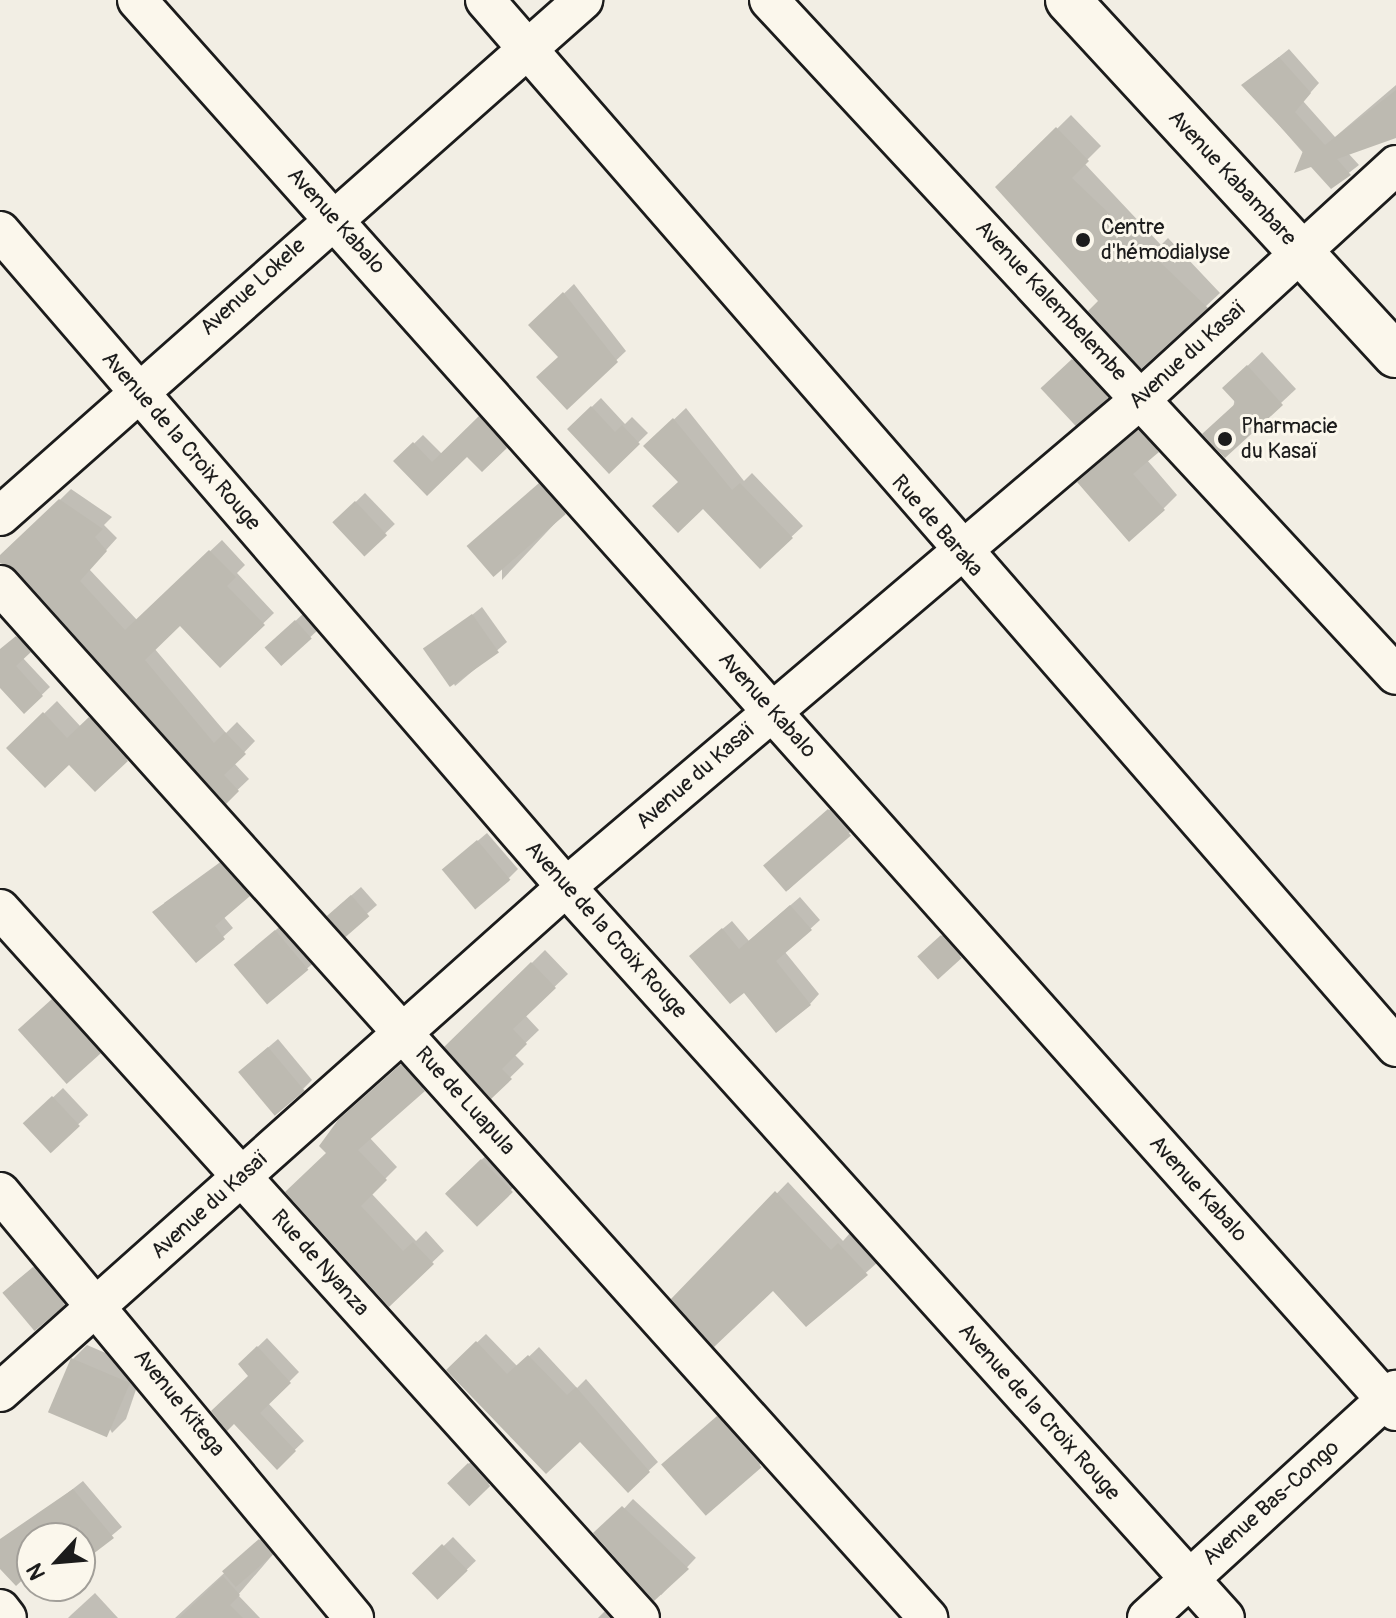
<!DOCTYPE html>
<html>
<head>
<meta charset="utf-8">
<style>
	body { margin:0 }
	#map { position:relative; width:1396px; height:1618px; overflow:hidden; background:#f2eee4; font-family:Pangolin,sans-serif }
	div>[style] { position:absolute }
	.shadow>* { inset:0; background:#0003; transform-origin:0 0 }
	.building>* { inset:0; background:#bdbab1; transform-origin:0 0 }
	.roads { filter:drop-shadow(2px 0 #1c1c1c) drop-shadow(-2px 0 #1c1c1c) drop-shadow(0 2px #1c1c1c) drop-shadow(0 -2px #1c1c1c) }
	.minor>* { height:38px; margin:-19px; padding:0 19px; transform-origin:19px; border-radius:19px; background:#fbf7ec }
	.major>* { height:44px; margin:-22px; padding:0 22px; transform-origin:22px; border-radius:22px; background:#fbf7ec }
	.dots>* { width:22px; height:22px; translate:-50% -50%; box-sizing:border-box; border:4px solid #fbf7ec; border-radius:50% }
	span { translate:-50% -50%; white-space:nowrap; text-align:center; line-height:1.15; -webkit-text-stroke:6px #fbf7ec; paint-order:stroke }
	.street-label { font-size:22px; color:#1c1c1c }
	.poi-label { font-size:22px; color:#1c1c1c }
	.left { translate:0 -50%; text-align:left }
	.north { position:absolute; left:16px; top:1522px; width:80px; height:80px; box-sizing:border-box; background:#fbf7ec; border:2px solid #a29f99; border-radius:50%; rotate:244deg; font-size:22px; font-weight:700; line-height:32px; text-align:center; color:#1c1c1c }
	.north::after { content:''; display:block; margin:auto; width:28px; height:36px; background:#1c1c1c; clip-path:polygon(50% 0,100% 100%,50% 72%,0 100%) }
</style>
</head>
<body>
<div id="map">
	<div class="shadow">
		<i style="clip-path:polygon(1289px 49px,1319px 83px,1303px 101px,1335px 137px,1396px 85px,1396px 136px,1348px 153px,1359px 165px,1332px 186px,1244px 85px)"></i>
		<i style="clip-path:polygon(1071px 115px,1101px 146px,1084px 163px,1161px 245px,1168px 238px,1220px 293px,1142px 366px,1100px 301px,998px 187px)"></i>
		<i style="clip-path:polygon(574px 284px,626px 351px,567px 407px,561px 356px,531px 325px)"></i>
		<i style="left:1083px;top:351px;width:49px;height:54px;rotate:47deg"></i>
		<i style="clip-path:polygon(1262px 352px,1296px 389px,1225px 455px,1239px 374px)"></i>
		<i style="clip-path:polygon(601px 398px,625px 424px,632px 417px,648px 433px,609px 471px,569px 429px)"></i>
		<i style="clip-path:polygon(686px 408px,744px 481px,752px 473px,803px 526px,760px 566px,646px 446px)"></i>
		<i style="clip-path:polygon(489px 409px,515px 438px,482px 470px,467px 454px,427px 493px,396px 461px,423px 435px,442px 454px)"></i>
		<i style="clip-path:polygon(1154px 417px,1171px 436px,1147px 460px,1177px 495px,1163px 509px,1094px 468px)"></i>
		<i style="clip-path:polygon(548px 476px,573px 504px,502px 580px,502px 521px)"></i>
		<i style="clip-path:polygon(71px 489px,112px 517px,104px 525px,117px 538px,89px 569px,137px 620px,222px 540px,245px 565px,237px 573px,274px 613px,220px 665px,181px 623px,154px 648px,226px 733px,237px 722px,255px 741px,234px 763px,249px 779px,226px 801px,18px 569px,0 559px)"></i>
		<i style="left:365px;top:493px;width:43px;height:42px;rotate:46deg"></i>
		<i style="clip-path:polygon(482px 607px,507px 642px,455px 686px,437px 643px)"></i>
		<i style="left:305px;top:612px;width:22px;height:52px;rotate:47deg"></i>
		<i style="clip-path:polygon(25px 630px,37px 643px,22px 657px,50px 687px,27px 709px,0 681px,0 654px)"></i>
		<i style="clip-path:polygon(57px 701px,81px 727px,103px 706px,139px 747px,95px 790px,69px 762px,9px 748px)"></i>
		<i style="clip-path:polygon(838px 802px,859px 824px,788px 890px,776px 858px)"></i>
		<i style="clip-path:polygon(487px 833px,518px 869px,509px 878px,454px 861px)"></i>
		<i style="clip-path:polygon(230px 855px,258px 886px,223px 916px,233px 928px,196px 961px,164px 903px)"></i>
		<i style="clip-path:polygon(361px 887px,377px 905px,345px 933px,338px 907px)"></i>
		<i style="clip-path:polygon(800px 897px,820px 920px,785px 952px,819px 994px,810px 1004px,745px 990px,701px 947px,732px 921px,749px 941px)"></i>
		<i style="clip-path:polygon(285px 922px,317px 960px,268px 1002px,246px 956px)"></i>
		<i style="left:952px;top:927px;width:27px;height:43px;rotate:48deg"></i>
		<i style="clip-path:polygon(545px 950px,568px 974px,525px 1015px,539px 1030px,514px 1054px,524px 1064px,491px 1096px,447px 1047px)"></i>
		<i style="clip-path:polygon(62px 991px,108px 1043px,99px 1052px,29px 1021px)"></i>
		<i style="clip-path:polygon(278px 1039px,312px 1080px,303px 1089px,250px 1063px)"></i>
		<i style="clip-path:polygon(410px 1059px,435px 1077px,369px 1137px,397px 1167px,371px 1193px,416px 1241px,426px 1231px,444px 1251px,389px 1304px,328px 1153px,339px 1121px)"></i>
		<i style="left:63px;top:1088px;width:37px;height:52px;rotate:47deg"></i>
		<i style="left:491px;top:1151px;width:42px;height:61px;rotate:47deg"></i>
		<i style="clip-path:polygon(788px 1182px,843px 1241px,850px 1233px,878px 1262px,807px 1325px,773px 1289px,674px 1299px)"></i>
		<i style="clip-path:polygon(44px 1259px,73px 1294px,34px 1329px,13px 1284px)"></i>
		<i style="clip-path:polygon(486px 1334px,518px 1367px,539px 1347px,577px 1388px,586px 1379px,658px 1462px,628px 1490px,580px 1439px,448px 1370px)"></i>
		<i style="clip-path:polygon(267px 1338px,299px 1372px,268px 1403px,304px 1441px,277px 1467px,234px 1421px,251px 1375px,240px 1364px)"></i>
		<i style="clip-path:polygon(87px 1345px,143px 1369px,126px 1419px,112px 1433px,73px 1359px)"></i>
		<i style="left:727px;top:1408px;width:64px;height:85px;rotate:48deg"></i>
		<i style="left:478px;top:1455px;width:28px;height:40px;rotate:46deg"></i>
		<i style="clip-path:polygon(83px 1481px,122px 1527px,80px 1562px,80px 1538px,32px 1538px,32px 1568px,0 1566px,0 1546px)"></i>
		<i style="left:633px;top:1499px;width:86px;height:51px;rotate:43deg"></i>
		<i style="clip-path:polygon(269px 1532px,281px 1545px,238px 1595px,260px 1618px,175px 1618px)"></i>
		<i style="left:453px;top:1537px;width:33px;height:53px;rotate:46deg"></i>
		<i style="clip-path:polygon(95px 1593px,118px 1618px,68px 1618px,71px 1615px)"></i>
		<i style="clip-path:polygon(613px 1603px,627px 1618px,598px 1618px)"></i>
	</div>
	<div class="building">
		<i style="clip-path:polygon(1279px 57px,1311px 93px,1295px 112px,1325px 145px,1396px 90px,1396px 138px,1337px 159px,1351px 175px,1331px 189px,1311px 167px,1294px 173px,1303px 151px,1241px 85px)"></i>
		<i style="clip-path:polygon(1056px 127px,1089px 161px,1072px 178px,1208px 308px,1141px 369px,1088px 311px,1098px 301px,995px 187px)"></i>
		<i style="clip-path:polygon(563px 292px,618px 362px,567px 410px,536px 377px,558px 357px,528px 325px)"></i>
		<i style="left:1072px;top:359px;width:53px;height:43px;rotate:47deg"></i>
		<i style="clip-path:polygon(1247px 365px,1283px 405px,1225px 458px,1202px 434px,1236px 403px,1222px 388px)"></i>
		<i style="clip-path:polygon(591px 406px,615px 432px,622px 425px,640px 444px,609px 474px,567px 429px)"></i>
		<i style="clip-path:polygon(479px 416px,507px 448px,482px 472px,467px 457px,427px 496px,393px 461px,413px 442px,432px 462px)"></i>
		<i style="clip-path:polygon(673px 418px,732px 490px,740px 483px,793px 538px,760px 569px,703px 509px,678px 533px,652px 506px,678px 482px,643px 446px)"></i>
		<i style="clip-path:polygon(1138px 430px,1159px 452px,1133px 474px,1165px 510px,1129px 542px,1077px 482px)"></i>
		<i style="left:539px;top:483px;width:41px;height:96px;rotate:49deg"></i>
		<i style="clip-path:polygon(59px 499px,103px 529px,95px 537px,107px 551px,80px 581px,125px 630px,209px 550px,236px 577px,227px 586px,265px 625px,220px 668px,180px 626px,145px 660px,214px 743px,225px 732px,246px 754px,224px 775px,239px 791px,226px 804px,16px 570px,0 563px,0 555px)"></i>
		<i style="left:355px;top:501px;width:47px;height:31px;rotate:47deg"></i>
		<i style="left:472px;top:614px;width:47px;height:60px;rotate:55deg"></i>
		<i style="left:295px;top:620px;width:25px;height:41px;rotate:48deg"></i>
		<i style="clip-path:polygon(16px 636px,31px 652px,16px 666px,43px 696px,24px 714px,0 688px,0 649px)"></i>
		<i style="clip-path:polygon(43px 712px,67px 738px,89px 717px,128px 761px,95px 792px,69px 765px,45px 788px,6px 748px)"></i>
		<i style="left:828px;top:809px;width:35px;height:86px;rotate:49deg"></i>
		<i style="left:477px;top:840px;width:52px;height:46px;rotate:50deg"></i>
		<i style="clip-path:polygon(220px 863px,250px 896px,215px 926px,225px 939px,196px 963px,152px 912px)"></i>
		<i style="left:351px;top:895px;width:28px;height:32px;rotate:49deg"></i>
		<i style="clip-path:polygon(790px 905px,812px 930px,776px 961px,811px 1005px,776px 1033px,744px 993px,730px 1004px,689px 956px,722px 928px,739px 949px)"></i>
		<i style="left:275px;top:930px;width:52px;height:54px;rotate:50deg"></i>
		<i style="left:941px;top:935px;width:31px;height:32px;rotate:48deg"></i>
		<i style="clip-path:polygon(531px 962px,556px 988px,513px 1029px,527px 1044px,502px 1069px,512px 1079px,491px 1099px,444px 1047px)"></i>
		<i style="left:52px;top:999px;width:73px;height:46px;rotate:48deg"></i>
		<i style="left:268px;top:1047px;width:57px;height:39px;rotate:50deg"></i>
		<i style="clip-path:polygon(401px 1064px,425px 1091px,358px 1150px,387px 1180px,361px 1206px,403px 1251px,413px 1242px,434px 1264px,389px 1307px,285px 1192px,326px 1153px,319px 1146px,338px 1120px)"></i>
		<i style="left:52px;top:1096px;width:41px;height:40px;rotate:47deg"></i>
		<i style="left:481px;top:1159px;width:46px;height:50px;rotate:46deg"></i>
		<i style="clip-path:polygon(775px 1191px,831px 1250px,838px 1243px,868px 1275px,806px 1327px,773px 1291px,714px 1347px,671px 1299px)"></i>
		<i style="left:33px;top:1267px;width:50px;height:40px;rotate:50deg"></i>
		<i style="clip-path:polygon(476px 1341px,507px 1374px,528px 1355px,567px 1395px,576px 1387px,650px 1472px,628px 1493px,580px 1442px,546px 1474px,446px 1370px)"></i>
		<i style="clip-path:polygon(257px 1346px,291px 1383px,260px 1413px,296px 1451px,277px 1470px,234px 1424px,227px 1431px,211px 1411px,248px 1376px,238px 1364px)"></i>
		<i style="left:71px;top:1358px;width:64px;height:59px;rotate:23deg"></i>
		<i style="left:717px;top:1416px;width:68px;height:74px;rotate:49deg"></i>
		<i style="left:468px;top:1463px;width:32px;height:29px;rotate:46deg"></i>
		<i style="clip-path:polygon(73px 1489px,114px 1538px,80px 1564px,80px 1526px,67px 1538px,32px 1538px,32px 1571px,16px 1586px,0 1569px,0 1539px)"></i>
		<i style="clip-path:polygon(622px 1506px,689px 1569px,654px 1601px,593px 1533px)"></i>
		<i style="left:259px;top:1539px;width:21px;height:49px;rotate:49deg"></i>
		<i style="left:442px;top:1544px;width:37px;height:42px;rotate:46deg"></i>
		<i style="clip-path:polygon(223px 1576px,240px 1595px,230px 1605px,243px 1618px,179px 1618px)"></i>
	</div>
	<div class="roads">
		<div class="minor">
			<i style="left:137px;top:0;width:1891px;rotate:48.26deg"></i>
			<i style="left:485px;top:0;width:1388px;rotate:48.97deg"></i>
			<i style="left:769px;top:0;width:921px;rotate:47.11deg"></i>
			<i style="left:0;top:231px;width:866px;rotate:49.21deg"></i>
			<i style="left:566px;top:887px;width:984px;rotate:47.97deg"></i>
			<i style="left:0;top:516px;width:779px;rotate:-41.51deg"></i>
			<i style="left:0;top:585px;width:1389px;rotate:48.06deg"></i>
			<i style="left:0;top:909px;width:955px;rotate:47.93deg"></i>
			<i style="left:0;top:1192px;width:554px;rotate:50.27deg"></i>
			<i style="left:0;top:1392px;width:759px;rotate:-41.74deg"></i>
			<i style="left:566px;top:887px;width:756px;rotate:-40.33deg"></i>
			<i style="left:1142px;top:398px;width:345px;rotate:-42.5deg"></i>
			<i style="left:0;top:1609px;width:11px;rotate:52deg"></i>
			<i style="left:1147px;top:1618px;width:338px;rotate:-42.5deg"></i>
		</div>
		<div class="major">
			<i style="left:1068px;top:0;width:483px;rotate:47.3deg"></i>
		</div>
	</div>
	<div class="dots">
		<i style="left:1083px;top:240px;background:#1c1c1c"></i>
		<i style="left:1225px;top:439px;background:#1c1c1c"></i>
	</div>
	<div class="street-label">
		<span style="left:1232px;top:178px;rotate:47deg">Avenue Kabambare</span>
		<span style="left:336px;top:221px;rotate:48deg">Avenue Kabalo</span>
		<span style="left:253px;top:287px;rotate:-42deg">Avenue Lokele</span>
		<span style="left:1051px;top:301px;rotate:47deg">Avenue Kalembelembe</span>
		<span style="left:1188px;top:355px;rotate:-42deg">Avenue du Kasaï</span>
		<span style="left:181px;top:441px;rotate:49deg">Avenue de la Croix Rouge</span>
		<span style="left:937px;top:526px;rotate:49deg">Rue de Baraka</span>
		<span style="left:767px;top:705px;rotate:48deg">Avenue Kabalo</span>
		<span style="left:696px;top:776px;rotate:-41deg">Avenue du Kasaï</span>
		<span style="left:606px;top:930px;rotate:48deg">Avenue de la Croix Rouge</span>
		<span style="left:465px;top:1101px;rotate:48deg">Rue de Luapula</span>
		<span style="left:1198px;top:1189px;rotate:48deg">Avenue Kabalo</span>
		<span style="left:210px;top:1205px;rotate:-42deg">Avenue du Kasaï</span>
		<span style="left:320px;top:1263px;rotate:48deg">Rue de Nyanza</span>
		<span style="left:179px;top:1403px;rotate:51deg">Avenue Kitega</span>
		<span style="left:1039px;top:1412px;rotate:48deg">Avenue de la Croix Rouge</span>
		<span style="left:1271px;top:1503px;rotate:-42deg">Avenue Bas-Congo</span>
	</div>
	<div class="poi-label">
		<span class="left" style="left:1101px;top:240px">Centre<br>d'hémodialyse</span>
		<span class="left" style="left:1241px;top:439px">Pharmacie<br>du Kasaï</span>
	</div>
	<div class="north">N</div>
</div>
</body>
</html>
